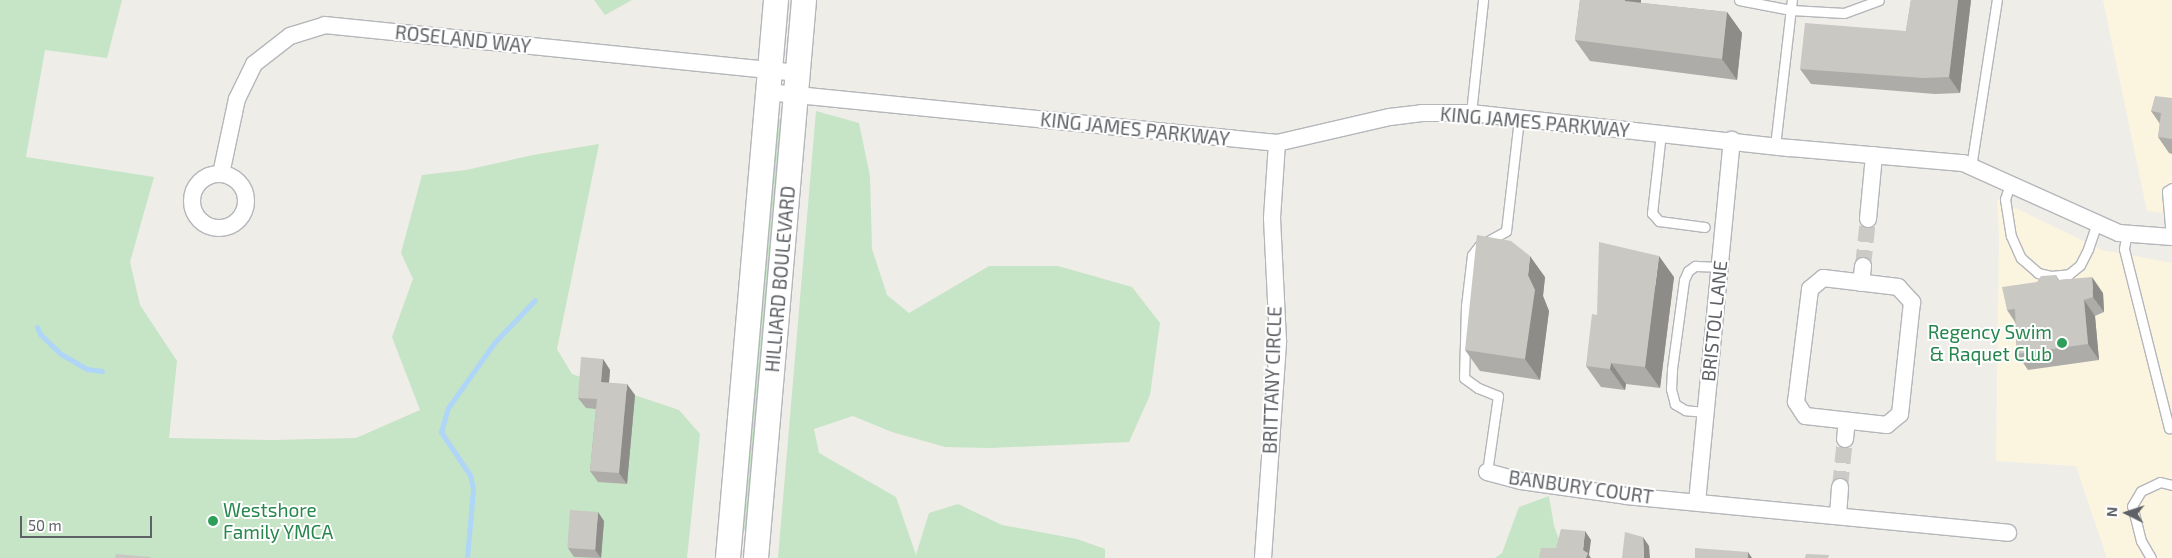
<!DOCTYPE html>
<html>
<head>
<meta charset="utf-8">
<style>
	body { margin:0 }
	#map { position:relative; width:2172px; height:558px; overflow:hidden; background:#efede7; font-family:"Exo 2",sans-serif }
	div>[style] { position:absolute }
	.commercial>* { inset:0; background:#fbf5e0 }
	.green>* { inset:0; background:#c6e4c6 }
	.stream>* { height:5px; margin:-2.5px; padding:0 2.5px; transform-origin:2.5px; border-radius:2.5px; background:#afd6f7 }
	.street-tunnel>* { height:16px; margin-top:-8px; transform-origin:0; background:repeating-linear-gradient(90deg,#cbcac6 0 16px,transparent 0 24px) }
	.roads { filter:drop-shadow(1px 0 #b4b6ba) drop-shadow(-1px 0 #b4b6ba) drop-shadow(0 1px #b4b6ba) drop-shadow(0 -1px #b4b6ba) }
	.lane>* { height:9px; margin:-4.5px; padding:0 4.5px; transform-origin:4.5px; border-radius:4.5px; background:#fff }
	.street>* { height:16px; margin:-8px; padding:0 8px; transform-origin:8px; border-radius:8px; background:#fff }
	.street>.ring { margin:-8px; padding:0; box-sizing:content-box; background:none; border:16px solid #fff; border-radius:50% }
	.secondary>* { height:24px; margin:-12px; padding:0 12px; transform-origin:12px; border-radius:12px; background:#fff }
	.wall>* { inset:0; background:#aeaca8 }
	.shaded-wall>* { inset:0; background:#8d8c88 }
	.building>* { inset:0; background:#cac8c3; transform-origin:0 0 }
	.dots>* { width:14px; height:14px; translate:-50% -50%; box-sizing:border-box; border:2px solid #fff; border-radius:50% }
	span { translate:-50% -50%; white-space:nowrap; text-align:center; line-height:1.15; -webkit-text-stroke:4px #fff; paint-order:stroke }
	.street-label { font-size:19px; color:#5e6165 }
	.leisure-label { font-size:19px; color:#27864d }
	.right { translate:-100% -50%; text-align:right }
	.left { translate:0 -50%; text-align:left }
	.north { position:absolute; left:2102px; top:488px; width:50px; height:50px; -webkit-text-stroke:4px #fff; paint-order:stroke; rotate:274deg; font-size:14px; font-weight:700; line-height:20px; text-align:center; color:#5e6165 }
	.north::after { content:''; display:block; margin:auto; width:18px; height:22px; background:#5e6165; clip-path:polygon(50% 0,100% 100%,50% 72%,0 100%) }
	.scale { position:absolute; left:20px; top:516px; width:132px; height:22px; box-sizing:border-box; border:2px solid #5e6165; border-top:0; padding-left:6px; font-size:15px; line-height:18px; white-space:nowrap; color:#5e6165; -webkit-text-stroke:4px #fff; paint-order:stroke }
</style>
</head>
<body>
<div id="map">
	<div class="commercial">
		<i style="clip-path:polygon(2103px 0,2172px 0,2172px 214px,2147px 211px)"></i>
		<i style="clip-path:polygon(1997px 199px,2102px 250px,2172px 263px,2172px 558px,2107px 558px,2076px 466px,1996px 461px,1999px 234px)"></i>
	</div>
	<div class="green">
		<i style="clip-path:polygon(0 0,122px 0,107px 58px,45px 50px,26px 157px,154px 177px,130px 262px,140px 305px,177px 361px,169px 438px,273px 440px,356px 438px,420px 410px,392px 337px,413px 279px,401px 253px,422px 175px,466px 170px,533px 155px,599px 144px,557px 349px,572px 374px,679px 410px,700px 434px,687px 558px,0 558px)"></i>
		<i style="clip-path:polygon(594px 0,632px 0,605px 15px)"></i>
		<i style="clip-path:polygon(816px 111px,859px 123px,870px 176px,872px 249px,887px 295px,909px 313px,989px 266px,1058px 266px,1132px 287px,1160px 323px,1150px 395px,1129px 442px,990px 448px,945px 447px,892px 432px,853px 416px,814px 429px,819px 453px,896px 497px,916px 555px,929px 513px,958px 504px,1002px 525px,1077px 539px,1105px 549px,1105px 558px,778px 558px)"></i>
		<i style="clip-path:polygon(779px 119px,783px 121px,748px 529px,743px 530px,740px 529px,776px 120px)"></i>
		<i style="clip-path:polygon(1549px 496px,1554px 526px,1566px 558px,1495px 558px,1502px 553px,1519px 507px)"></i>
	</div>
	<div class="stream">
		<i style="left:37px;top:327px;width:8px;rotate:67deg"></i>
		<i style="left:40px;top:334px;width:29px;rotate:44deg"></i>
		<i style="left:61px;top:354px;width:30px;rotate:30deg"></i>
		<i style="left:87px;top:369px;width:15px;rotate:8deg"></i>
		<i style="left:467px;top:558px;width:69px;rotate:-85deg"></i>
		<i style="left:473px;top:489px;width:14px;rotate:-102deg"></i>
		<i style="left:470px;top:475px;width:52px;rotate:-124deg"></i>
		<i style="left:441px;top:432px;width:25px;rotate:-74deg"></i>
		<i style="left:448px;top:408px;width:80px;rotate:-54.7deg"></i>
		<i style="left:494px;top:343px;width:59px;rotate:-46.4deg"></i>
	</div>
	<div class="street-tunnel">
		<i style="left:1863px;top:266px;width:47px;rotate:-83.9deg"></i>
		<i style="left:1840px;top:487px;width:48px;rotate:-84.1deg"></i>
	</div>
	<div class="roads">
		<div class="lane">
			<i style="left:1739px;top:0;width:53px;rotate:10.9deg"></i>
			<i style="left:1791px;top:10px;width:53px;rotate:3.2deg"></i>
			<i style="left:1844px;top:13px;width:37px;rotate:-20deg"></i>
			<i style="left:1471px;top:113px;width:114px;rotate:-83.9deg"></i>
			<i style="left:1661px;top:133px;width:81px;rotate:96.4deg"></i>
			<i style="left:1652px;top:213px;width:11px;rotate:49deg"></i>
			<i style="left:1659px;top:221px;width:46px;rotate:7.4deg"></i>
			<i style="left:1775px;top:146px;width:147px;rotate:-83.4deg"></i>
			<i style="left:1971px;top:167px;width:169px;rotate:-81.2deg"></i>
			<i style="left:2010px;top:184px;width:16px;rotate:108deg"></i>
			<i style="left:2005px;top:199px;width:37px;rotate:81deg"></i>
			<i style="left:2011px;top:236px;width:24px;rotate:66deg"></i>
			<i style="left:2021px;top:258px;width:23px;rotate:41deg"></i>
			<i style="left:2038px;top:273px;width:13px;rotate:13deg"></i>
			<i style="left:2051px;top:276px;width:18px;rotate:-6deg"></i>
			<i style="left:2069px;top:274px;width:14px;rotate:-39deg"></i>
			<i style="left:2080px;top:265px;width:18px;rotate:-63deg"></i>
			<i style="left:2088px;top:249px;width:28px;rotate:-71deg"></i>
			<i style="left:2127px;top:233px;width:16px;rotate:101deg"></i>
			<i style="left:2124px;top:249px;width:185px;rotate:75.9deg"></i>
			<i style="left:2171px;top:237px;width:46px;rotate:-95deg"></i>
			<i style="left:2167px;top:191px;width:6px;rotate:-31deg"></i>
			<i style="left:1706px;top:412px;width:21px;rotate:-175deg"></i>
			<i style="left:1685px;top:410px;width:12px;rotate:-149deg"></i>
			<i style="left:1675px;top:404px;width:16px;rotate:-105deg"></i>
			<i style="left:1671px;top:389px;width:20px;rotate:-87deg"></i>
			<i style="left:1672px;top:369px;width:90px;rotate:-82.3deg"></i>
			<i style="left:1684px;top:280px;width:10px;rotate:-66deg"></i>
			<i style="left:1688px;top:271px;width:9px;rotate:-36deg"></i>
			<i style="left:1695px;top:266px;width:25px;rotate:2deg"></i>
			<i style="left:1487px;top:472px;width:77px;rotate:-81.8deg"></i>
			<i style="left:1498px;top:396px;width:22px;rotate:-158deg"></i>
			<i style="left:1478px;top:388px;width:17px;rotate:-144deg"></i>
			<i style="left:1464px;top:378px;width:72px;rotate:-88.4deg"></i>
			<i style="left:1466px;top:306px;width:51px;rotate:-83.3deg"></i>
			<i style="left:1472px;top:255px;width:11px;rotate:-52deg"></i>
			<i style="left:1479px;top:246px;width:31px;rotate:-29deg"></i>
			<i style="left:1506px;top:231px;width:114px;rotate:-83.4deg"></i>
			<i style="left:2151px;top:558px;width:20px;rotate:-120deg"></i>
			<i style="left:2141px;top:541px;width:36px;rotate:-104deg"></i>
			<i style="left:2132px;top:506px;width:17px;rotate:-59deg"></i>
			<i style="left:2141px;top:491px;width:21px;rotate:-25deg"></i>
			<i style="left:2160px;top:482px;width:12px;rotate:14deg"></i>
		</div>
		<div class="street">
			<i style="left:767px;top:92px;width:513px;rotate:5.71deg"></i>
			<i style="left:1277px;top:143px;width:116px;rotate:-13deg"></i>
			<i style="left:1390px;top:117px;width:32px;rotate:-7deg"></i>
			<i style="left:1422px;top:113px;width:49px"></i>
			<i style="left:1471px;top:113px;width:321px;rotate:6.3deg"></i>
			<i style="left:1790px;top:148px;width:174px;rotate:5deg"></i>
			<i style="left:1963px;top:163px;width:171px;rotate:24.2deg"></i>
			<i style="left:2119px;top:233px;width:53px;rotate:4.3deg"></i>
			<i style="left:221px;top:174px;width:77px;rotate:-78deg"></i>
			<i style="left:237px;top:99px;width:39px;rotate:-64deg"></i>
			<i style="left:254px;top:64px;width:46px;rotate:-37.9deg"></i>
			<i style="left:290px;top:36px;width:37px;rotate:-17deg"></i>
			<i style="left:325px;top:25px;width:475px;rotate:5.8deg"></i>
			<i class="ring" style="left:192px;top:174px;width:38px;height:38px"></i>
			<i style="left:1868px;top:219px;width:64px;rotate:-84.6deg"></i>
			<i style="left:1823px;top:278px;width:76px;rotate:6.8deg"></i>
			<i style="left:1898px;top:287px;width:21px;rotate:47deg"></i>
			<i style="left:1912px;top:302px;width:113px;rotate:96.1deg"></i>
			<i style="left:1900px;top:414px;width:17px;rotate:140deg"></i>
			<i style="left:1887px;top:425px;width:82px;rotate:-173.7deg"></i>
			<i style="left:1805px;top:416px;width:17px;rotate:-123deg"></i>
			<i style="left:1796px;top:402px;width:114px;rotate:-82.9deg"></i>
			<i style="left:1810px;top:289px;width:17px;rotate:-40deg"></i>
			<i style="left:1861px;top:283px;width:17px;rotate:-83deg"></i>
			<i style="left:1845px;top:439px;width:18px;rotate:-84deg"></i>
			<i style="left:1487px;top:472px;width:35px;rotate:15deg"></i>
			<i style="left:1521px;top:481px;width:106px;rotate:8.1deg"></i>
			<i style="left:1626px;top:496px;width:384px;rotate:5.5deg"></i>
			<i style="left:1697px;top:502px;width:364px;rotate:-84.5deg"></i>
			<i style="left:1838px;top:516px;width:29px;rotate:-86deg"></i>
			<i style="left:1263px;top:558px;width:218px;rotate:-86deg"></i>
			<i style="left:1278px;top:341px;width:123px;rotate:-92.8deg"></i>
			<i style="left:1272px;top:218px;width:75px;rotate:-86.2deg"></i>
		</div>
		<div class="secondary">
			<i style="left:728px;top:558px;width:560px;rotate:-85.08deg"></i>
			<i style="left:756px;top:558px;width:560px;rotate:-85.08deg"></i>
		</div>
	</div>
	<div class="wall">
		<i style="clip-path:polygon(1580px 0,1641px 0,1641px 3px,1727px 12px,1742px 33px,1737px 80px,1590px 61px,1575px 40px)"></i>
		<i style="clip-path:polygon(1911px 0,1971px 0,1960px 93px,1935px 94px,1811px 84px,1800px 69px,1906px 31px)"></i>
		<i style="clip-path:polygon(2172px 98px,2172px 154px,2169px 153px,2158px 137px,2160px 124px,2151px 111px)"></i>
		<i style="clip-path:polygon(2056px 275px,2059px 280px,2103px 293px,2104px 312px,2095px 316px,2099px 360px,2028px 370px,2017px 354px,2015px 322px,2007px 310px,2037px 282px)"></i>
		<i style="clip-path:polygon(1545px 277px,1543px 296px,1549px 311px,1540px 380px,1480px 371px,1465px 350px)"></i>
		<i style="clip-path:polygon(1674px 277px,1660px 388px,1626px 384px,1625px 390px,1601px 387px,1586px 366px,1597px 315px)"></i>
		<i style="clip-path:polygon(603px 359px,610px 370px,609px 383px,635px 395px,627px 484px,598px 482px,590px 471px,596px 409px,586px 408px,578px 398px)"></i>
		<i style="clip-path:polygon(604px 521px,601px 558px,574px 557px,568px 548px)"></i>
	</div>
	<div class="shaded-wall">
		<i style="clip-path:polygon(1625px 0,1641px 0,1640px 22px,1625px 1px)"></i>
		<i style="clip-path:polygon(1958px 0,1971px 0,1960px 93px,1949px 77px)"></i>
		<i style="clip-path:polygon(1727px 12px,1742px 33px,1737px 80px,1722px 59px)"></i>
		<i style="clip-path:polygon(1530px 256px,1545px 277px,1543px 296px,1549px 311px,1540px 380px,1525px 359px,1528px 275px)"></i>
		<i style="clip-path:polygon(1659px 256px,1674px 277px,1660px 388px,1645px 367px)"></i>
		<i style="clip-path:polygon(2092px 277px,2103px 293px,2104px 312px,2093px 297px)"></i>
		<i style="clip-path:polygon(2084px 300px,2095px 316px,2099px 360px,2088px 344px)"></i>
		<i style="clip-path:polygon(603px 359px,610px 370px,608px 393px,601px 382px)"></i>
		<i style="clip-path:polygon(1611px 363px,1626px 384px,1625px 390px,1610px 369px)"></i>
		<i style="clip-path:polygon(627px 384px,635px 395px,627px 484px,619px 473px)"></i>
		<i style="clip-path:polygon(598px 512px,604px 521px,601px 558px,595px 550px)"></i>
		<i style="clip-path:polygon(1585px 531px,1591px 540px,1589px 555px,1591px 558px,1586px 558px,1583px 550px)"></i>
		<i style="clip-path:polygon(1643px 537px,1649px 546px,1650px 558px,1644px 558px)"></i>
		<i style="clip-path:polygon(1748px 552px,1752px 558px,1748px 558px)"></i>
	</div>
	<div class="building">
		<i style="clip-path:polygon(1580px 0,1625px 0,1625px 1px,1727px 12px,1722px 59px,1575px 40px)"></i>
		<i style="clip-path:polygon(1911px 0,1958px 0,1949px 77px,1923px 78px,1800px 69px,1805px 23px,1906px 31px)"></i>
		<i style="clip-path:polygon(2155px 96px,2172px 98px,2172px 139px,2158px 137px,2161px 113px,2151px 111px)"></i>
		<i style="clip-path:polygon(1477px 235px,1511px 241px,1530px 256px,1528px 275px,1535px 290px,1525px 359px,1465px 350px)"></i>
		<i style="clip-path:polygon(1599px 242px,1659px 256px,1645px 367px,1611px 363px,1610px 369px,1586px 366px,1592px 314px,1597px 315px)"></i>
		<i style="clip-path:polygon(2056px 275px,2058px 280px,2092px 277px,2093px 297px,2084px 300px,2088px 344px,2017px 354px,2015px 309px,2007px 310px,2002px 287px,2037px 282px,2041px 276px)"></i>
		<i style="clip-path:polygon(581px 357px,603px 359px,601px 382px,627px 384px,619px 473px,590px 471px,597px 399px,578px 398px)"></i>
		<i style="left:570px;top:510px;width:28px;height:38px;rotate:4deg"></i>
		<i style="clip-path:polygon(1561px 529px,1585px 531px,1583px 550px,1588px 553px,1586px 558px,1539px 558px,1541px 548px,1556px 548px)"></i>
		<i style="clip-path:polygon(1625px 532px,1643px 537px,1644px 558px,1622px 558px)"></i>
		<i style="clip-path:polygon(1695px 548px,1748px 552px,1748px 558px,1695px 558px)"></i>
		<i style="clip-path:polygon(116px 554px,150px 557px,150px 558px,115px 558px)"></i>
		<i style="clip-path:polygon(1806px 554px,1829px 555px,1828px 558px,1805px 558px)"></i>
	</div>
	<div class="dots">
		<i style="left:2062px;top:343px;background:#2e9e5b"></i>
		<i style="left:213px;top:521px;background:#2e9e5b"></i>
	</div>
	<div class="street-label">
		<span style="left:463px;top:39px;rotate:6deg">ROSELAND WAY</span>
		<span style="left:1535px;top:122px;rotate:5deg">KING JAMES PARKWAY</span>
		<span style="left:1135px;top:129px;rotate:6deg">KING JAMES PARKWAY</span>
		<span style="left:780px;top:279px;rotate:-85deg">HILLIARD BOULEVARD</span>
		<span style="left:1714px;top:321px;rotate:-84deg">BRISTOL LANE</span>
		<span style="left:1272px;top:380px;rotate:-88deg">BRITTANY CIRCLE</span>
		<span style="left:1581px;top:487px;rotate:8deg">BANBURY COURT</span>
	</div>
	<div class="leisure-label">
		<span class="right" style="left:2052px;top:343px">Regency Swim<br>&amp; Raquet Club</span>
		<span class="left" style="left:223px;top:521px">Westshore<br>Family YMCA</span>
	</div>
	<div class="north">N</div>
	<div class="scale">50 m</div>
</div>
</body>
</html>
